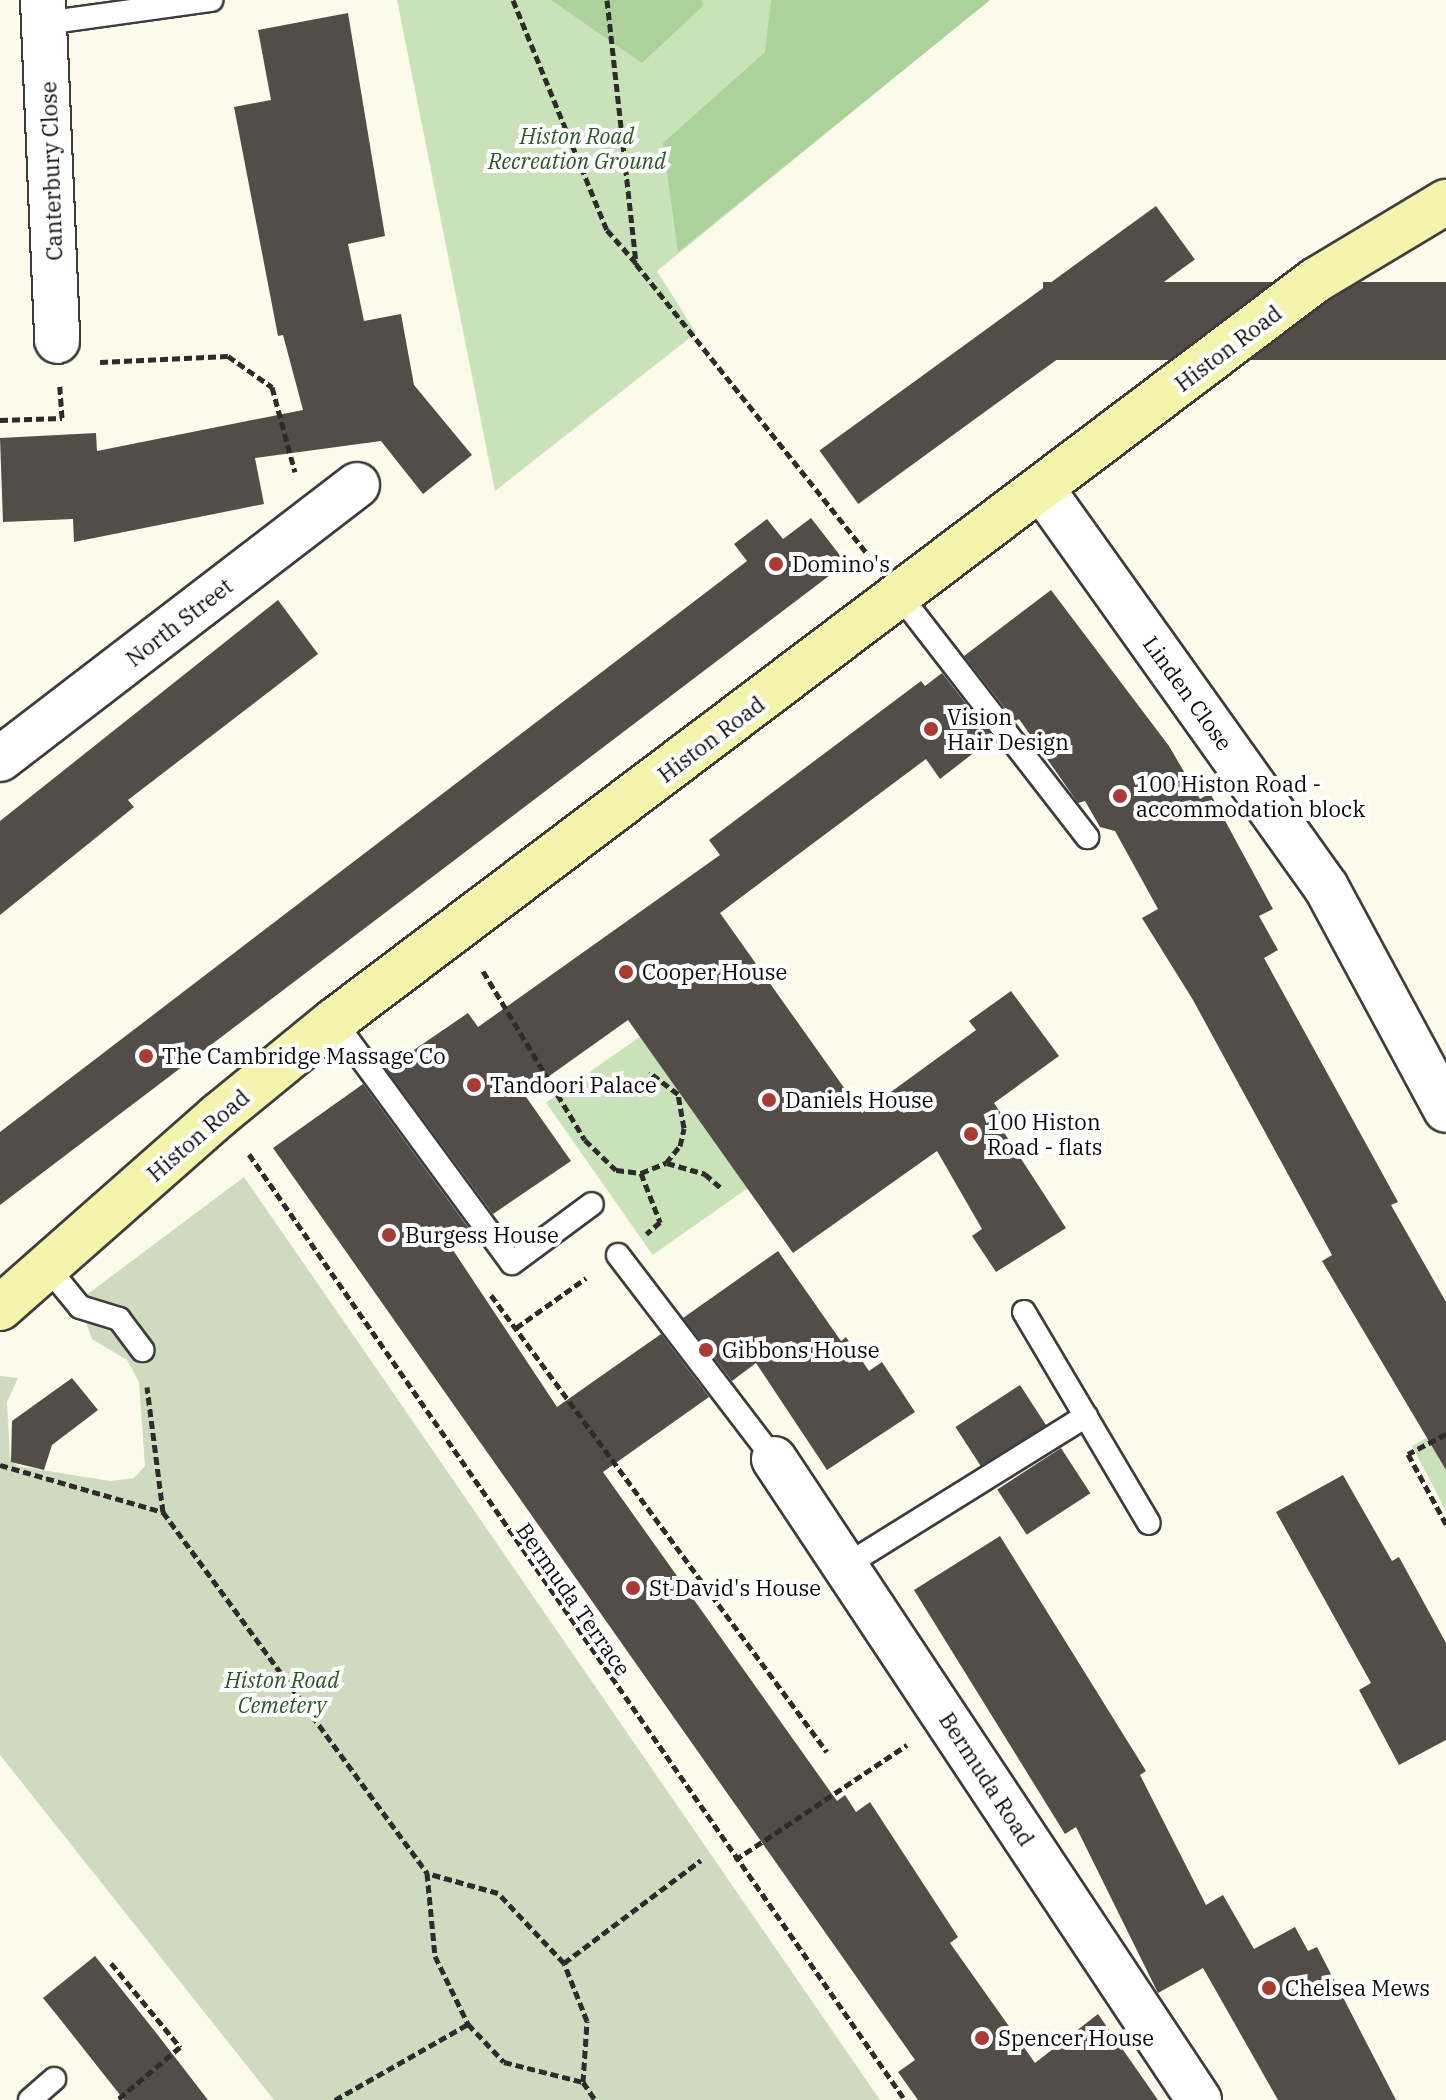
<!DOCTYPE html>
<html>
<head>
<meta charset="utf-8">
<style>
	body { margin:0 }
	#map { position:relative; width:1446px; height:2100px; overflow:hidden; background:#fcfbeb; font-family:"IBM Plex Serif",serif }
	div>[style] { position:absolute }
	.green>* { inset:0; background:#cae2b9; transform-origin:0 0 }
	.forest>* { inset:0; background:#add19a }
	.cemetery>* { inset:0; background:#cfdbbf }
	.building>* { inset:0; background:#524d48; transform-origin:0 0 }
	.path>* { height:5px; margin-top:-2.5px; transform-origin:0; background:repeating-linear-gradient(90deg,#2c2c2c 0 8px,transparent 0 12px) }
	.roads { filter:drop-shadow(2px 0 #3d3d3d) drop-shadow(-2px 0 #3d3d3d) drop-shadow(0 2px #3d3d3d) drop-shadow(0 -2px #3d3d3d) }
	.lane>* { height:22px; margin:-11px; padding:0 11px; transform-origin:11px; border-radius:11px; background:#fff }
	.street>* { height:44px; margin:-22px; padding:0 22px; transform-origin:22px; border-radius:22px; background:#fff }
	.secondary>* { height:44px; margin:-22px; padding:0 22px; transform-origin:22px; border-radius:22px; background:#f4f4ad }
	.dots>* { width:22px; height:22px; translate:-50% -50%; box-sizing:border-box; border:4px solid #fff; border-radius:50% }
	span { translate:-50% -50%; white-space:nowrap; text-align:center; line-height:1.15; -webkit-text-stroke:8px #fff; paint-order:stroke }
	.park-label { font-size:22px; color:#295924; font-style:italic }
	.street-label { font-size:22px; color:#0a0a0a }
	.poi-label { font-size:22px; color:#0a0a0a }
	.left { translate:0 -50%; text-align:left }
</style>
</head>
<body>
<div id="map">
	<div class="green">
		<i style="clip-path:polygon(397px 0,990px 0,657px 271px,696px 333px,495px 491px)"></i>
		<i style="left:641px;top:1036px;width:186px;height:116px;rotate:55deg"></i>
		<i style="clip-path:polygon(1446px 1427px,1446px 1511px,1412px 1446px)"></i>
	</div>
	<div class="forest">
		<i style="clip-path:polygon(551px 0,702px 0,703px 6px,642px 63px)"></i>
		<i style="clip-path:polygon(771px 0,990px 0,678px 252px,663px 143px,765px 52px)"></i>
	</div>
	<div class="cemetery">
		<i style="clip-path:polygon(244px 1177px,385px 1381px,880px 2100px,274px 2100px,0 1755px,0 1376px,18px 1378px,7px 1402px,10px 1458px,17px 1466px,110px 1481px,134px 1478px,145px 1466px,139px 1382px,127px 1360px,92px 1339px,80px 1307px,85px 1296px)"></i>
	</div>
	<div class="building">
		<i style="clip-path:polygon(348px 13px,385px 236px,348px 244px,364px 321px,401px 314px,414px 385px,472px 455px,423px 494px,381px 441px,255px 458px,264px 504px,74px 542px,73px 519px,3px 522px,0 438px,96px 433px,97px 451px,303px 410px,283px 335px,278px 336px,234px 107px,271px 100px,258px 30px)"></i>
		<i style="left:1156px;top:206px;width:66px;height:416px;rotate:54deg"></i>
		<i style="left:1446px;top:282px;width:78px;height:403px;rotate:90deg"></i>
		<i style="clip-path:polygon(811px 518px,846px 563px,0 1205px,0 1132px,747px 561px,734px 544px,767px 519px,783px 539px)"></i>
		<i style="clip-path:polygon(1051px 590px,1169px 746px,1200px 799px,1210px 793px,1273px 909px,1259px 916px,1278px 950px,1264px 958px,1398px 1202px,1391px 1205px,1446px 1302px,1446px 1470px,1322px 1261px,1332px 1255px,1193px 1000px,1142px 918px,1158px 909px,1115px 831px,1100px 827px,1085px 801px,1078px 803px,1019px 719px,1015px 721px,964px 656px)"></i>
		<i style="clip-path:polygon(278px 600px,318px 654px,128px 800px,134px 807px,0 915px,0 821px)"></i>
		<i style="clip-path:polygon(942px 673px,993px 738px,940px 779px,926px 759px,720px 913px,862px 1113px,976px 1030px,969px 1021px,1011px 991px,1059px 1056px,994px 1103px,1012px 1129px,1005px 1134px,1066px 1228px,996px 1272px,972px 1236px,982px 1229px,937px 1151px,793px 1253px,628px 1020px,524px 1094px,571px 1161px,493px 1214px,386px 1069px,468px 1013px,478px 1027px,720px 855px,709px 840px,921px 681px,925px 686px)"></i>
		<i style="clip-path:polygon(363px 1084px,470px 1230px,449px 1244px,557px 1407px,661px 1334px,709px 1397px,603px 1472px,837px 1801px,845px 1795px,856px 1812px,870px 1802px,958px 1937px,950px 1943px,1035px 2063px,1098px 2014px,1158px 2100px,918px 2100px,898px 2072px,915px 2060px,273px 1148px)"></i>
		<i style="clip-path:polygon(778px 1251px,841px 1341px,846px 1337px,869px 1371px,882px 1362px,915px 1412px,827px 1470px,756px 1363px,732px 1381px,683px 1318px)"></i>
		<i style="clip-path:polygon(72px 1378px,98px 1410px,52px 1445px,44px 1470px,11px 1462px,12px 1421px)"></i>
		<i style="left:1020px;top:1385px;width:48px;height:77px;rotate:57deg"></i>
		<i style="left:1061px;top:1448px;width:54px;height:76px;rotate:57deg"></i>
		<i style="clip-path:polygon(1343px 1475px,1392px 1561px,1399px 1557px,1446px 1643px,1446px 1740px,1399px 1765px,1359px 1690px,1371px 1683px,1276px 1512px)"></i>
		<i style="clip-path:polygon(1000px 1536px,1146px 1771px,1140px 1775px,1206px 1905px,1223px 1895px,1254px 1949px,1295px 1927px,1308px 1951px,1317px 1947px,1396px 2100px,1278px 2100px,1203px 1968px,1158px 1993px,1076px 1827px,1065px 1834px,914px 1590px)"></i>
		<i style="clip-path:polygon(95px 1956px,157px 2034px,208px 2100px,124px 2100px,60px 2019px,43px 1998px)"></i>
	</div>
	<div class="path">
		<i style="left:513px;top:0;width:248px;rotate:67.8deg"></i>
		<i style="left:607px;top:230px;width:44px;rotate:48.7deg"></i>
		<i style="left:607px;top:0;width:266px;rotate:83.7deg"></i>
		<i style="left:636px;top:264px;width:372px;rotate:51.4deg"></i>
		<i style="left:100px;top:362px;width:128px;rotate:-2.7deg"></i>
		<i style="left:228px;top:356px;width:54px;rotate:35.2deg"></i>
		<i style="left:272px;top:387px;width:88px;rotate:74.9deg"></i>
		<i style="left:0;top:420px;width:62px;rotate:-1.8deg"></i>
		<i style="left:62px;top:418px;width:32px;rotate:-94deg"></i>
		<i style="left:483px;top:971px;width:197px;rotate:58.9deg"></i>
		<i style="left:585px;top:1140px;width:43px;rotate:44.1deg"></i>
		<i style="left:616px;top:1170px;width:25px;rotate:7deg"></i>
		<i style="left:641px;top:1173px;width:27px;rotate:-22deg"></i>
		<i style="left:666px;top:1163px;width:22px;rotate:-51deg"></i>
		<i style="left:680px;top:1146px;width:18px;rotate:-77deg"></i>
		<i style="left:684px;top:1128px;width:35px;rotate:-100deg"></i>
		<i style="left:678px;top:1094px;width:36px;rotate:-143deg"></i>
		<i style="left:249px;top:1154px;width:1151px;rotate:55.26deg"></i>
		<i style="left:667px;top:1163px;width:40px;rotate:16deg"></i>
		<i style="left:705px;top:1174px;width:21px;rotate:41deg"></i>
		<i style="left:641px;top:1173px;width:53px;rotate:68.8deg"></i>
		<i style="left:660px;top:1222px;width:18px;rotate:139deg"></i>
		<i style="left:491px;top:1295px;width:567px;rotate:53.68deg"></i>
		<i style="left:516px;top:1328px;width:86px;rotate:-35.5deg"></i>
		<i style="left:1446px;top:1434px;width:43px;rotate:152.2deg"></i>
		<i style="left:1408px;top:1454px;width:80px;rotate:61.5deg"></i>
		<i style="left:0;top:1465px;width:170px;rotate:16.1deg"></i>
		<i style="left:163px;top:1512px;width:126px;rotate:-97.3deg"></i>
		<i style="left:163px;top:1512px;width:447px;rotate:53.8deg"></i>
		<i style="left:427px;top:1873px;width:83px;rotate:84.5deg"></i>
		<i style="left:435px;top:1956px;width:76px;rotate:64.1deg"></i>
		<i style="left:468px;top:2024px;width:52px;rotate:46.5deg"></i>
		<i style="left:504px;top:2062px;width:81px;rotate:14.2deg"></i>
		<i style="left:583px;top:2082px;width:61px;rotate:-86.2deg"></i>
		<i style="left:587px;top:2021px;width:62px;rotate:-111.6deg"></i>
		<i style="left:564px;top:1963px;width:96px;rotate:-133.3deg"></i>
		<i style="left:498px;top:1893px;width:74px;rotate:-164.3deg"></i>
		<i style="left:735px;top:1860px;width:207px;rotate:-33.8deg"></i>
		<i style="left:111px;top:1963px;width:109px;rotate:50.6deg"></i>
		<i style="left:180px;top:2047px;width:82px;rotate:139.9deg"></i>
		<i style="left:564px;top:1963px;width:171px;rotate:-36.9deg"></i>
		<i style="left:583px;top:2082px;width:22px;rotate:56deg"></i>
		<i style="left:335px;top:2100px;width:153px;rotate:-29.7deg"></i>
	</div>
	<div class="roads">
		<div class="lane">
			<i style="left:45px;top:23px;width:168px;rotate:-7.9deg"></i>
			<i style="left:901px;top:597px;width:304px;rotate:52.2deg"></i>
			<i style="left:334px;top:1021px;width:300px;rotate:53.7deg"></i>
			<i style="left:512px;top:1263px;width:99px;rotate:-36.4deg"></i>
			<i style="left:618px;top:1255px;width:257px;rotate:52.6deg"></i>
			<i style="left:48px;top:1268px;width:50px;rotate:50.6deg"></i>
			<i style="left:80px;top:1307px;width:41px;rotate:17.1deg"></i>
			<i style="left:119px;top:1319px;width:39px;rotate:53deg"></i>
			<i style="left:1024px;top:1312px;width:245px;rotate:59.4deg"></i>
			<i style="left:845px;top:1566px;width:284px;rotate:-31.9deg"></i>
			<i style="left:30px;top:2100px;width:32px;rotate:-41deg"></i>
		</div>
		<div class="street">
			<i style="left:43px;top:0;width:341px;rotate:87.6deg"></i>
			<i style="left:1042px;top:489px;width:489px;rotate:54.5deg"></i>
			<i style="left:1326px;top:887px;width:253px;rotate:61.7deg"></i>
			<i style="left:0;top:759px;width:450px;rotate:-37.5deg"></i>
			<i style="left:774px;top:1459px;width:769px;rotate:56.45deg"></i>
		</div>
		<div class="secondary">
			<i style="left:0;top:1308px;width:292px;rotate:-41.4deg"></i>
			<i style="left:219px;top:1115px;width:149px;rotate:-39.3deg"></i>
			<i style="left:334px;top:1021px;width:1230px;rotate:-37.04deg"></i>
			<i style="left:1316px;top:280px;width:152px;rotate:-31deg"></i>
		</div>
	</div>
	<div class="dots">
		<i style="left:776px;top:564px;background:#a83c35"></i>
		<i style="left:931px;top:729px;background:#a83c35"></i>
		<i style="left:1120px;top:796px;background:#a83c35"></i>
		<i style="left:626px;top:972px;background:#a83c35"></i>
		<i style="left:146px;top:1056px;background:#a83c35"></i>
		<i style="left:474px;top:1085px;background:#a83c35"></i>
		<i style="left:769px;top:1100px;background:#a83c35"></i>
		<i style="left:971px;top:1134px;background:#a83c35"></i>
		<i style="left:389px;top:1235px;background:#a83c35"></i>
		<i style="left:706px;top:1350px;background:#a83c35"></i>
		<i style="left:633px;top:1588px;background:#a83c35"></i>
		<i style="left:1269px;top:1988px;background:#a83c35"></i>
		<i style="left:982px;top:2038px;background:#a83c35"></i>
	</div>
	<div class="park-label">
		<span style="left:577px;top:148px">Histon Road<br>Recreation Ground</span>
		<span style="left:282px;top:1692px">Histon Road<br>Cemetery</span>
	</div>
	<div class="street-label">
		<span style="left:51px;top:171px;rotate:-92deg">Canterbury Close</span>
		<span style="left:1228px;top:348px;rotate:-37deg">Histon Road</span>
		<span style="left:179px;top:622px;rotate:-38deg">North Street</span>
		<span style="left:1188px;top:693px;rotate:54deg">Linden Close</span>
		<span style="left:711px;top:739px;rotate:-37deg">Histon Road</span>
		<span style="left:198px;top:1135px;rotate:-41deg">Histon Road</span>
		<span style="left:574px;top:1599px;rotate:55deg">Bermuda Terrace</span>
		<span style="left:987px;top:1779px;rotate:57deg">Bermuda Road</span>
	</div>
	<div class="poi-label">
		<span class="left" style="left:792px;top:564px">Domino's</span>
		<span class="left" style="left:947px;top:729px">Vision<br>Hair Design</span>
		<span class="left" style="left:1136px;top:796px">100 Histon Road -<br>accommodation block</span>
		<span class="left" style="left:642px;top:972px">Cooper House</span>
		<span class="left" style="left:162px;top:1056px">The Cambridge Massage Co</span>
		<span class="left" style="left:490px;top:1085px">Tandoori Palace</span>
		<span class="left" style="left:785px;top:1100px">Daniels House</span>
		<span class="left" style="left:987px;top:1134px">100 Histon<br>Road - flats</span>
		<span class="left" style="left:405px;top:1235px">Burgess House</span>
		<span class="left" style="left:722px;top:1350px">Gibbons House</span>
		<span class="left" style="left:649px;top:1588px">St David's House</span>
		<span class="left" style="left:1285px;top:1988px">Chelsea Mews</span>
		<span class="left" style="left:998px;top:2038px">Spencer House</span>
	</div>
</div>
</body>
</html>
